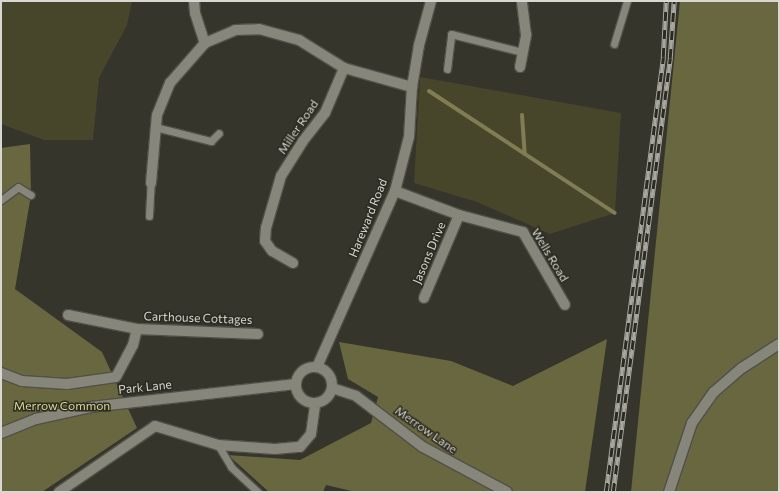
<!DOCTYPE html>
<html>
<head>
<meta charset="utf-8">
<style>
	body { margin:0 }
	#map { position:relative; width:780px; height:493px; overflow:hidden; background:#35352b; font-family:Commissioner,sans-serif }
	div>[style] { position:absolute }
	.green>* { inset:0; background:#47452a }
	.forest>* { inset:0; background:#69673f }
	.stream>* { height:4px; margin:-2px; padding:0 2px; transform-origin:2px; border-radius:2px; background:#807d55 }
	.roads { filter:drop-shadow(1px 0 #515048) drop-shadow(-1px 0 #515048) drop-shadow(0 1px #515048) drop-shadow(0 -1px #515048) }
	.service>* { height:7px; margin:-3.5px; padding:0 3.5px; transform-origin:3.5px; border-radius:3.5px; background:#87867b }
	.minor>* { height:10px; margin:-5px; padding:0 5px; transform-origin:5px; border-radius:5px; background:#87867b }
	.tertiary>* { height:10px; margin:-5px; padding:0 5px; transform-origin:5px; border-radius:5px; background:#87867b }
	.secondary>* { height:10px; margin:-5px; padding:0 5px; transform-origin:5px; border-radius:5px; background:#87867b }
	.secondary>.ring { margin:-5px; padding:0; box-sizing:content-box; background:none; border:10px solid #87867b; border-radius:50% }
	.rail>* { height:4.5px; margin-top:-2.25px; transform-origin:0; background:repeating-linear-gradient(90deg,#2b2b21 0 9px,#a8a7a0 0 18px); box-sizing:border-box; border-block:1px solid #a8a7a0 }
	span { translate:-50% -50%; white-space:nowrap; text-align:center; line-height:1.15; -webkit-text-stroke:3px #2b2b21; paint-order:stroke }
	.street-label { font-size:12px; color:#d8d7d1 }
	.park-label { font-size:12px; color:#dfda96 }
	.frame { position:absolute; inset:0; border:2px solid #d8d7d1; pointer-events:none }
</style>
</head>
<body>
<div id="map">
	<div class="green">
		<i style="clip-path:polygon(1px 1px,132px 1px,127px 25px,99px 78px,93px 140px,44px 140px,1px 124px)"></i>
		<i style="clip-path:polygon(420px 77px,621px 113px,615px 213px,550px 234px,477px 202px,414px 183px)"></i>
	</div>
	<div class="forest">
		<i style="clip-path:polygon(680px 1px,779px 1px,779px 492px,631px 492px)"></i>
		<i style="clip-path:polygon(30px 144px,31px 195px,15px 289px,102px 352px,137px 428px,42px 492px,1px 492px,1px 148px)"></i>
		<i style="clip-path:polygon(607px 339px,585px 492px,356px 492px,326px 485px,323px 492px,269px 492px,228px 455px,300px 460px,371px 423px,378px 397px,348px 379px,339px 342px,451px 361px,513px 386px)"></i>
	</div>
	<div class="stream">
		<i style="left:429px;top:91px;width:222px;rotate:33.3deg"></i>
		<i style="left:522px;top:115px;width:39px;rotate:86deg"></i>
	</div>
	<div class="roads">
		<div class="service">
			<i style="left:614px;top:44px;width:45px;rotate:-73.2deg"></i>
			<i style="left:447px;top:69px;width:35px;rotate:-83deg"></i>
			<i style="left:451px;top:34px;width:73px;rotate:14.2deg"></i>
			<i style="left:155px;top:127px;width:58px;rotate:14deg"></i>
			<i style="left:211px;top:141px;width:11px;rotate:-45deg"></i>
			<i style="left:1px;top:200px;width:21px;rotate:-37deg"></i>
			<i style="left:18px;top:187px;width:15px;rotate:32deg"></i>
			<i style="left:149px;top:216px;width:33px;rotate:-87deg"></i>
			<i style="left:218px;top:445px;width:26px;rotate:59deg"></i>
			<i style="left:231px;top:467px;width:37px;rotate:43deg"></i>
		</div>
		<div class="minor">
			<i style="left:194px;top:1px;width:12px;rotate:85deg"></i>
			<i style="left:195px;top:13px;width:32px;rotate:72deg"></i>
			<i style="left:520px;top:67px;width:33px;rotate:-79deg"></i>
			<i style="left:526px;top:35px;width:34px;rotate:-97deg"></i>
			<i style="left:151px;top:183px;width:68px;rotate:-85deg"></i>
			<i style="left:157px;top:115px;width:35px;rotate:-68deg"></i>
			<i style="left:170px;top:83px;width:53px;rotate:-48.8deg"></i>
			<i style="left:205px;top:43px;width:33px;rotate:-23deg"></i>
			<i style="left:235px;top:30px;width:24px;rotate:-2deg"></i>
			<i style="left:259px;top:29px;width:41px;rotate:15.4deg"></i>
			<i style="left:299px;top:40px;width:53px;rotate:31.9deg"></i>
			<i style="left:344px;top:68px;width:71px;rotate:15.6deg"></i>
			<i style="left:395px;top:191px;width:68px;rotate:20.6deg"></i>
			<i style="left:459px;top:215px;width:90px;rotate:112.9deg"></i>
			<i style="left:459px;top:215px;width:66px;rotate:14.9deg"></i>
			<i style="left:523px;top:232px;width:84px;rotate:60.1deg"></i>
			<i style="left:293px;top:263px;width:24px;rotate:-150deg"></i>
			<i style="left:272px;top:251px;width:12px;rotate:-125deg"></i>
			<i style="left:265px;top:241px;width:13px;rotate:-86deg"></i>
			<i style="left:266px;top:228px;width:54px;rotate:-73.9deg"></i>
			<i style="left:281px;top:176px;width:41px;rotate:-57.8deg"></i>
			<i style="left:303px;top:141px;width:36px;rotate:-52deg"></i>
			<i style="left:325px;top:113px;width:49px;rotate:-67.1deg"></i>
			<i style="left:68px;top:315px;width:70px;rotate:11.5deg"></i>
			<i style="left:137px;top:329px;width:121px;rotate:2.4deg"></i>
			<i style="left:1px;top:373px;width:22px;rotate:21deg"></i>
			<i style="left:22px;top:381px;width:45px;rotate:3.8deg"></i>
			<i style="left:67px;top:384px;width:49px;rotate:-8.1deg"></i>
			<i style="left:116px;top:377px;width:36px;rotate:-62deg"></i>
			<i style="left:133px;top:345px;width:16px;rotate:-76deg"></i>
			<i style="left:59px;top:492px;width:116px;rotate:-34.5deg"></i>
			<i style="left:155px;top:426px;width:66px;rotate:16.8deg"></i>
			<i style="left:218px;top:445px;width:57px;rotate:4deg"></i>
			<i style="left:275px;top:449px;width:25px;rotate:-5deg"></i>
			<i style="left:300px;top:447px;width:17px;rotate:-50deg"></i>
			<i style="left:311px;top:434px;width:30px;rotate:-82deg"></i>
		</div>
		<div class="tertiary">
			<i style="left:317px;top:367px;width:193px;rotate:-66.1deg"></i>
			<i style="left:395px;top:191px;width:56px;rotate:-75.5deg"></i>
			<i style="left:409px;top:137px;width:50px;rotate:-86.6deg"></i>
			<i style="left:412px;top:87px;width:43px;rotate:-80.5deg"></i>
			<i style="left:419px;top:45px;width:46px;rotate:-74.7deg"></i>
		</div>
		<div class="secondary">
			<i class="ring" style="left:296px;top:367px;width:26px;height:26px"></i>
			<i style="left:332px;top:388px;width:25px;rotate:18deg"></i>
			<i style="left:356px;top:396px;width:84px;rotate:37.3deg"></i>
			<i style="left:423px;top:447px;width:95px;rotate:28.2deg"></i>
			<i style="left:1px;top:433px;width:38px;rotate:-22deg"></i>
			<i style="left:36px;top:419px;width:56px;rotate:-12.3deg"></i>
			<i style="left:91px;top:407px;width:206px;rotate:-6.4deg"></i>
			<i style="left:669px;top:492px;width:73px;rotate:-71.6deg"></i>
			<i style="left:692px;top:423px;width:38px;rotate:-55deg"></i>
			<i style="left:714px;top:392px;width:37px;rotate:-41deg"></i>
			<i style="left:742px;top:368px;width:44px;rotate:-33deg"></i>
		</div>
	</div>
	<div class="rail">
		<i style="left:606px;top:492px;width:439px;rotate:-82.5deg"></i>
		<i style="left:663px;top:57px;width:56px;rotate:-86.9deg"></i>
		<i style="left:613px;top:492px;width:438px;rotate:-82.5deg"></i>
		<i style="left:670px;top:58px;width:57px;rotate:-86deg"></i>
	</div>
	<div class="street-label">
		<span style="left:298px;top:127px;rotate:-56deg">Miller Road</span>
		<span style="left:368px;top:218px;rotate:-68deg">Hareward Road</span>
		<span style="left:429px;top:253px;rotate:-67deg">Jasons Drive</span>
		<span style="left:550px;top:255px;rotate:59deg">Wells Road</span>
		<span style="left:198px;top:318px;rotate:2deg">Carthouse Cottages</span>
		<span style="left:145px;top:387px;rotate:-6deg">Park Lane</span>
		<span style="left:426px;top:430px;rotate:35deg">Merrow Lane</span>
	</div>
	<div class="park-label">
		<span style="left:62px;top:406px">Merrow Common</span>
	</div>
	<div class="frame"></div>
</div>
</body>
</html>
